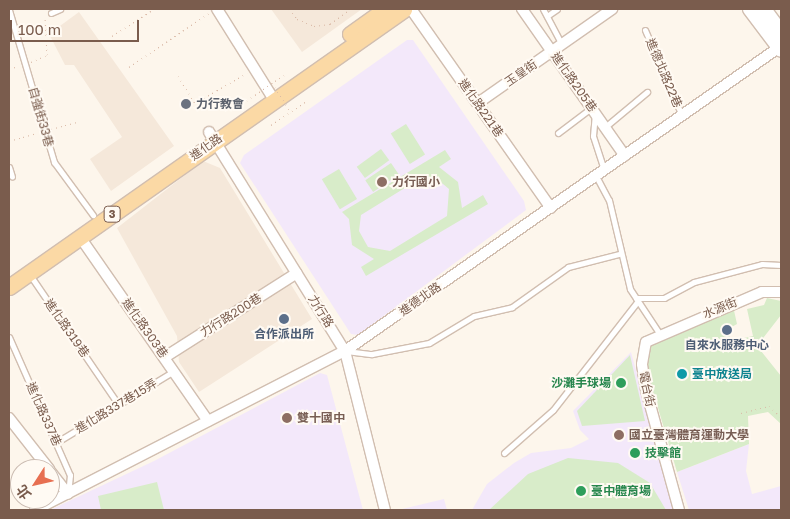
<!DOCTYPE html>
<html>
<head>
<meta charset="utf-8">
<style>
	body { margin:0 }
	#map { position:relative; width:790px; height:519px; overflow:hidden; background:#fdf6ec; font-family:"Golos Text","Noto Sans TC",sans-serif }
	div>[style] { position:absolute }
	.residential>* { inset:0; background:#f5e8da }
	.education>* { inset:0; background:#f3e8fa }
	.green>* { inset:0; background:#d8ecc9; transform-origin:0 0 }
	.path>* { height:1px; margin-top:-0.5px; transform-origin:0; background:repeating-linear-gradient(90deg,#d9b8a5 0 1px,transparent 0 5px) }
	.roads { filter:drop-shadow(1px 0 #d1beb0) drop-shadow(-1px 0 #d1beb0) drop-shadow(0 1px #d1beb0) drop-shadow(0 -1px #d1beb0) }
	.lane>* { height:5px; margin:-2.5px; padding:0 2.5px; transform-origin:2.5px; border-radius:2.5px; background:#fff }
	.street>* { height:10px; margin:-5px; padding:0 5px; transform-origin:5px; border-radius:5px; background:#fff }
	.secondary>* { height:14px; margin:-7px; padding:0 7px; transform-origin:7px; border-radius:7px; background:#fff }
	.primary>* { height:15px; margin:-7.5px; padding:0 7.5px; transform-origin:7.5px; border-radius:7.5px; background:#fbd9a5 }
	.path-bridge>* { height:1px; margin-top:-0.5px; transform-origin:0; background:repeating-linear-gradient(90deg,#d9b8a5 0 1px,transparent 0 5px) }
	.dots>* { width:14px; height:14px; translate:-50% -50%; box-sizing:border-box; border:2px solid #fffaf3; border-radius:50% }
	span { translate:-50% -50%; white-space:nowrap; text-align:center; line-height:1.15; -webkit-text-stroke:4px #fffaf3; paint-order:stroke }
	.shield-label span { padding:1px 4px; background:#fffaf3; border:1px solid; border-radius:4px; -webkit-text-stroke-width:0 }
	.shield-label { font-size:11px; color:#7a5c4d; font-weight:700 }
	.street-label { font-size:12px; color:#7a5c4d }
	.worship-label { font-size:12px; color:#5b616d; font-weight:700 }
	.left { translate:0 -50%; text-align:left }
	.education-label { font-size:12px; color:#785e54; font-weight:700 }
	.service-label { font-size:12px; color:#4e5e75; font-weight:700 }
	.culture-label { font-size:12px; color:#0d838f; font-weight:700 }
	.leisure-label { font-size:12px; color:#27864d; font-weight:700 }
	.right { translate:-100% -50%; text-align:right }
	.frame { position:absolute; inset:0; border:10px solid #7a5c4d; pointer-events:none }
	.north { position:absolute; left:10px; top:459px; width:50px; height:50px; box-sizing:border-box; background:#fffaf3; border:1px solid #cabbb1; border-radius:50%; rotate:235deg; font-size:14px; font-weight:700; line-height:20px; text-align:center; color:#7a5c4d }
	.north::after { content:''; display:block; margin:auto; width:18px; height:22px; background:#e76f51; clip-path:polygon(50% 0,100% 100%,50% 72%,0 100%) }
	.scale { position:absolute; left:10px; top:20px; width:129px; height:22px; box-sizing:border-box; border:2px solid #7a5c4d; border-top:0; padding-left:6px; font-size:15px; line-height:18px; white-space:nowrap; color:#7a5c4d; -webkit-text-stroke:4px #fffaf3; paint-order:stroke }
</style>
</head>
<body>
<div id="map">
	<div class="residential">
		<i style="clip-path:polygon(271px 9px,362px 9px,302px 52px)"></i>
		<i style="clip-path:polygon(79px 12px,174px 146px,111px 191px,90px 159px,122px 137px,74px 65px,65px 65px,49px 34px)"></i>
		<i style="clip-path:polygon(203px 161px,220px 168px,312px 319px,199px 392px,179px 362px,177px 336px,117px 228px)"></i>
	</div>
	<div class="education">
		<i style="clip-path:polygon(407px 40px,413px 40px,524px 201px,526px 210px,358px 335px,351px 334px,240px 163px,244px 155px)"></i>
		<i style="clip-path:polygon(631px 352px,674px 510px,472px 510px,487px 484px,514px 463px,531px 453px,571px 448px,589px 439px,580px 430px,573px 411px)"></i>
		<i style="clip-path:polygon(320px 373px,327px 375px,363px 510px,50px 510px,154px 461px)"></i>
		<i style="clip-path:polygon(749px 444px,746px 471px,752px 494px,781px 486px,781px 510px,689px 510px,677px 472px)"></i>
		<i style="clip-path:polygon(444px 499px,447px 510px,398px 510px)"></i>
	</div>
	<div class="green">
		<i style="left:406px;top:124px;width:36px;height:18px;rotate:58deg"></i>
		<i style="left:381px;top:149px;width:14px;height:30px;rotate:54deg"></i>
		<i style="clip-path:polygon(evenodd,445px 150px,451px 159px,439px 167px,458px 182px,462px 208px,483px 195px,488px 204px,366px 276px,361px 267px,374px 259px,352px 245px,349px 219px,342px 212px,445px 150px,421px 178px,437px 179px,449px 189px,447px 216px,390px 251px,368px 247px,359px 231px,361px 215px,421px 178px)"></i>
		<i style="left:391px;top:163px;width:14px;height:31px;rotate:56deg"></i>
		<i style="left:339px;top:169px;width:35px;height:20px;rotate:59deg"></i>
		<i style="clip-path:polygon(767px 298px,781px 301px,781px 315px,757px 346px,781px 376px,781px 424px,768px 412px,748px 416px,749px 444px,677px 472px,645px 364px,650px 346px,733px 306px,737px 324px,728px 329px,731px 341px,753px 336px,747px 309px,764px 305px)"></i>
		<i style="clip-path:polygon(630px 355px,645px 421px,582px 426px,577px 411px)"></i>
		<i style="clip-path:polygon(568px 458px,618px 463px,650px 483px,666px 510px,489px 510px,528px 474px)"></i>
		<i style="clip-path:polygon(157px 482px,164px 510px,101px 510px,98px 496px)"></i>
	</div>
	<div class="path">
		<i style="left:289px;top:9px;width:13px;rotate:51deg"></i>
		<i style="left:297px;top:19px;width:18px;rotate:22deg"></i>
		<i style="left:314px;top:26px;width:16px;rotate:-7deg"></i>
		<i style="left:330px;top:24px;width:26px;rotate:-36deg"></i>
		<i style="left:112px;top:36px;width:50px;rotate:-32.7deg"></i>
		<i style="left:31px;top:62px;width:17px;rotate:-24deg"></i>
		<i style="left:47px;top:55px;width:39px;rotate:-93deg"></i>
		<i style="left:129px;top:67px;width:97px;rotate:-34deg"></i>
		<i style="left:9px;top:69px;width:9px;rotate:-18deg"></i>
		<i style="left:178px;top:76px;width:32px;rotate:58deg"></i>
		<i style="left:195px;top:103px;width:60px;rotate:-30deg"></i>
		<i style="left:275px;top:81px;width:13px;rotate:-32deg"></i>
		<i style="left:234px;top:109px;width:25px;rotate:-34deg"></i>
		<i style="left:271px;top:125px;width:41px;rotate:-34.1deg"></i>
		<i style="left:51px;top:129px;width:27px;rotate:-15deg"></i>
		<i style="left:9px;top:141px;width:29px;rotate:-16deg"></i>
		<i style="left:741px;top:413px;width:29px;rotate:-14deg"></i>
		<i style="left:769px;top:406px;width:16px;rotate:43deg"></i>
	</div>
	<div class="roads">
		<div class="lane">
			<i style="left:543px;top:9px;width:40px;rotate:62deg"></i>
			<i style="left:9px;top:10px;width:159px;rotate:73.5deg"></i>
			<i style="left:54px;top:162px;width:66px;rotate:53.7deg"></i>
			<i style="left:51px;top:13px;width:10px;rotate:-24deg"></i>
			<i style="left:547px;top:16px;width:12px;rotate:-35deg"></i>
			<i style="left:645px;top:30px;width:94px;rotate:66.7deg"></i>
			<i style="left:595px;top:113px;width:23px;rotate:95deg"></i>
			<i style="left:593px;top:136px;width:36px;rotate:72deg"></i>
			<i style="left:605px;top:127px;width:55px;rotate:-39.8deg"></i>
			<i style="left:558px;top:133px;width:41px;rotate:-37.1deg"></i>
			<i style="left:9px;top:167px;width:10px;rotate:73deg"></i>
			<i style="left:596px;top:176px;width:27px;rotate:62deg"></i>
			<i style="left:609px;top:200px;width:91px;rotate:76.7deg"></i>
			<i style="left:630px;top:289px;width:53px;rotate:56.6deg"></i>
			<i style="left:30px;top:275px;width:156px;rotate:55.7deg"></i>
			<i style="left:636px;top:298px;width:28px"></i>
			<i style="left:664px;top:298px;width:34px;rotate:-28deg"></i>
			<i style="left:694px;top:282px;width:70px;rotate:-14.8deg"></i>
			<i style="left:762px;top:264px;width:19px;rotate:3deg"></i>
			<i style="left:9px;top:337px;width:151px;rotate:66.2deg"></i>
			<i style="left:70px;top:475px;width:19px;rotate:96deg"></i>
			<i style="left:346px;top:351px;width:26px;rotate:7deg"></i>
			<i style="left:372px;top:354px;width:58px;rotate:-10.9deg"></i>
			<i style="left:429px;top:343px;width:52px;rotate:-31deg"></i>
			<i style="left:474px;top:316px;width:39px;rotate:-13deg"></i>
			<i style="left:512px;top:307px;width:69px;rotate:-35.5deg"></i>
			<i style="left:568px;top:267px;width:53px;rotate:-14.3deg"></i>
			<i style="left:57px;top:442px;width:137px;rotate:-31.3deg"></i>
			<i style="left:504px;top:453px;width:65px;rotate:-41.3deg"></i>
			<i style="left:553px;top:410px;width:138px;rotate:-52.1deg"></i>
		</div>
		<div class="street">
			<i style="left:217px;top:9px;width:107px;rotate:57.9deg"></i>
			<i style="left:411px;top:9px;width:243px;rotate:54.9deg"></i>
			<i style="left:522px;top:9px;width:179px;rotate:55deg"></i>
			<i style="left:478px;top:103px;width:164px;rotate:-35deg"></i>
			<i style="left:209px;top:132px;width:258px;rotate:58.2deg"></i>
			<i style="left:345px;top:351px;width:164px;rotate:75.9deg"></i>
			<i style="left:80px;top:237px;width:224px;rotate:55.2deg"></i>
			<i style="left:165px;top:357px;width:156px;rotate:-32.5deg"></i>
			<i style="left:9px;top:418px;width:65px;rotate:51.9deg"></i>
			<i style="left:50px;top:471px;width:29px;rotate:52deg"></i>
			<i style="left:35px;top:510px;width:348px;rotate:-27.2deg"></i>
			<i style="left:345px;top:351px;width:532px;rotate:-34.97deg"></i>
			<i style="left:679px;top:510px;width:124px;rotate:-105.4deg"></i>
			<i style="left:646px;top:390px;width:26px;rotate:-99deg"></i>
			<i style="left:642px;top:364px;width:22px;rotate:-80deg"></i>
			<i style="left:646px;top:342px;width:126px;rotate:-23.3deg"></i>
			<i style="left:762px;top:292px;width:19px"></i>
		</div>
		<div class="secondary">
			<i style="left:750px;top:9px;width:51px;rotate:52.9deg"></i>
			<i style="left:764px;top:9px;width:29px;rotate:54deg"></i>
		</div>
		<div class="primary">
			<i style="left:350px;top:34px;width:43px;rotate:-35.5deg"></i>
			<i style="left:9px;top:287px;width:483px;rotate:-35.1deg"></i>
		</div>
	</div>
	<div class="path-bridge">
		<i style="left:255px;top:95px;width:21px;rotate:-35deg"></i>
		<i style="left:272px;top:83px;width:35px;rotate:57deg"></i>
	</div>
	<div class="dots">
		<i style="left:186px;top:104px;background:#6b7280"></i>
		<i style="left:382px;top:182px;background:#8d6e63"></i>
		<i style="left:284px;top:319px;background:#5c6f8a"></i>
		<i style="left:727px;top:330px;background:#5c6f8a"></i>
		<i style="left:682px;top:374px;background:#0f9aa8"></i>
		<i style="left:621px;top:383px;background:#2e9e5b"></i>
		<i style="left:287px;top:418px;background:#8d6e63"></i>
		<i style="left:619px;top:435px;background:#8d6e63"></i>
		<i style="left:635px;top:453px;background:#2e9e5b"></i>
		<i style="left:581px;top:491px;background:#2e9e5b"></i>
	</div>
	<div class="shield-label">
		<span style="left:112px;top:214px">3</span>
	</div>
	<div class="street-label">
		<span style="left:521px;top:73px;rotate:-35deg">玉皇街</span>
		<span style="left:664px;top:73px;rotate:67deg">進德北路22巷</span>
		<span style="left:574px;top:82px;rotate:55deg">進化路205巷</span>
		<span style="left:481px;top:108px;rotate:55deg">進化路221巷</span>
		<span style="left:41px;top:117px;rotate:74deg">自強街33巷</span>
		<span style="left:206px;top:147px;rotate:-35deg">進化路</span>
		<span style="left:420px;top:299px;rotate:-35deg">進德北路</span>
		<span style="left:720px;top:308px;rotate:-22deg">水源街</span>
		<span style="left:321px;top:311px;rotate:58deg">力行路</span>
		<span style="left:231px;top:315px;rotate:-32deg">力行路200巷</span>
		<span style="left:67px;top:328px;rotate:55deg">進化路319巷</span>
		<span style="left:145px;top:328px;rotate:55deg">進化路303巷</span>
		<span style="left:647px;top:389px;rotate:78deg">電台街</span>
		<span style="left:116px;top:406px;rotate:-31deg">進化路337巷15弄</span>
		<span style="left:44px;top:414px;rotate:66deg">進化路337巷</span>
	</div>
	<div class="worship-label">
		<span class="left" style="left:196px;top:104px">力行教會</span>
	</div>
	<div class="education-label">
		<span class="left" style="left:392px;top:182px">力行國小</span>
		<span class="left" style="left:297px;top:418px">雙十國中</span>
		<span class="left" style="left:629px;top:435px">國立臺灣體育運動大學</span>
	</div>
	<div class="service-label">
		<span style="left:284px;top:334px">合作派出所</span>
		<span style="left:727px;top:345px">自來水服務中心</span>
	</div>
	<div class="culture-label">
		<span class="left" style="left:692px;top:374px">臺中放送局</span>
	</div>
	<div class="leisure-label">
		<span class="right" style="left:611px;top:383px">沙灘手球場</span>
		<span class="left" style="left:645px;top:453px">技擊館</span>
		<span class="left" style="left:591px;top:491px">臺中體育場</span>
	</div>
	<div class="frame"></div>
	<div class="north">北</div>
	<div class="scale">100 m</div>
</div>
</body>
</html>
